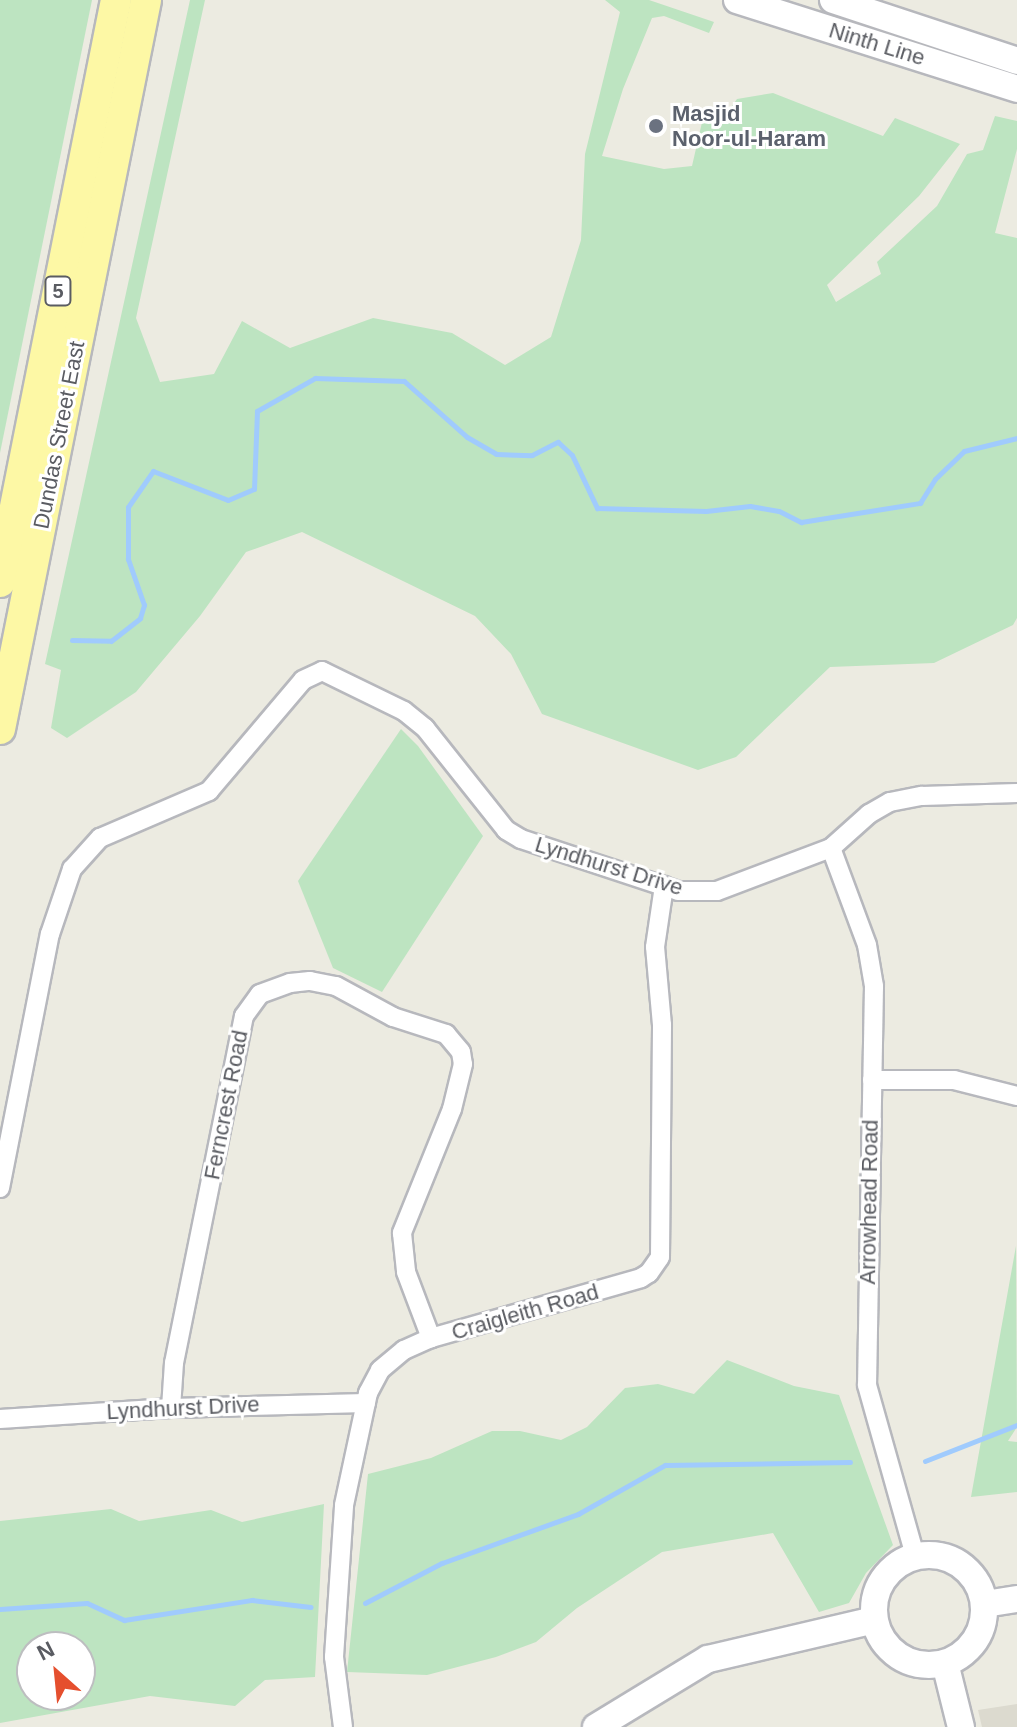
<!DOCTYPE html>
<html>
<head>
<meta charset="utf-8">
<style>
	body { margin:0 }
	#map { position:relative; width:1017px; height:1727px; overflow:hidden; background:#ecebe1; font-family:Helvetica,sans-serif }
	div>[style] { position:absolute }
	.education>* { inset:0; background:#dcdacf }
	.green>* { inset:0; background:#bde4c1 }
	.stream>* { height:5px; margin:-2.5px; padding:0 2.5px; transform-origin:2.5px; border-radius:2.5px; background:#a0cbfd }
	.roads { filter:drop-shadow(2px 0 #b7b8bd) drop-shadow(-2px 0 #b7b8bd) drop-shadow(0 2px #b7b8bd) drop-shadow(0 -2px #b7b8bd) }
	.street>* { height:18px; margin:-9px; padding:0 9px; transform-origin:9px; border-radius:9px; background:#fff }
	.secondary>* { height:26px; margin:-13px; padding:0 13px; transform-origin:13px; border-radius:13px; background:#fff }
	.secondary>.ring { margin:-13px; padding:0; box-sizing:content-box; background:none; border:26px solid #fff; border-radius:50% }
	.primary>* { height:30px; margin:-15px; padding:0 15px; transform-origin:15px; border-radius:15px; background:#fdf8a5 }
	.dots>* { width:22px; height:22px; translate:-50% -50%; box-sizing:border-box; border:4px solid #fff; border-radius:50% }
	span { translate:-50% -50%; white-space:nowrap; text-align:center; line-height:1.15; -webkit-text-stroke:6px #fff; paint-order:stroke }
	.shield-label span { padding:2px 6px; background:#fff; border:2px solid; border-radius:6px; -webkit-text-stroke-width:0 }
	.shield-label { font-size:20px; color:#5a5c62; font-weight:700 }
	.street-label { font-size:22px; color:#5a5c62 }
	.worship-label { font-size:22px; color:#5b616d; font-weight:700 }
	.left { translate:0 -50%; text-align:left }
	.north { position:absolute; left:16px; top:1631px; width:80px; height:80px; box-sizing:border-box; background:#fff; border:2px solid #bdbec0; border-radius:50%; rotate:333deg; font-size:22px; font-weight:700; line-height:32px; text-align:center; color:#5a5c62 }
	.north::after { content:''; display:block; margin:auto; width:28px; height:36px; background:#e54f2e; clip-path:polygon(50% 0,100% 100%,50% 72%,0 100%) }
</style>
</head>
<body>
<div id="map">
	<div class="education">
		<i style="clip-path:polygon(1017px 1704px,1017px 1727px,982px 1727px,978px 1710px)"></i>
	</div>
	<div class="green">
		<i style="clip-path:polygon(0 0,92px 0,0 453px)"></i>
		<i style="clip-path:polygon(190px 0,205px 0,136px 318px,160px 382px,214px 374px,242px 321px,290px 348px,373px 318px,452px 333px,505px 365px,551px 337px,581px 240px,585px 154px,620px 12px,605px 0,649px 0,714px 22px,709px 33px,664px 16px,652px 18px,623px 89px,602px 156px,664px 169px,692px 166px,703px 118px,725px 116px,737px 99px,773px 93px,883px 136px,895px 118px,960px 144px,919px 196px,827px 285px,836px 302px,881px 274px,877px 262px,937px 206px,967px 154px,983px 150px,995px 116px,1017px 121px,1017px 149px,995px 233px,1017px 238px,1017px 618px,1013px 625px,934px 663px,830px 667px,736px 757px,698px 770px,542px 714px,511px 654px,475px 616px,302px 532px,246px 552px,200px 616px,136px 692px,67px 738px,51px 728px,61px 670px,45px 664px)"></i>
		<i style="clip-path:polygon(401px 729px,418px 746px,483px 836px,382px 992px,333px 968px,298px 881px)"></i>
		<i style="clip-path:polygon(1016px 1246px,1017px 1427px,1008px 1441px,1017px 1442px,1017px 1492px,971px 1497px)"></i>
		<i style="clip-path:polygon(727px 1360px,794px 1386px,839px 1395px,893px 1545px,866px 1573px,849px 1603px,819px 1612px,773px 1533px,662px 1552px,577px 1608px,536px 1642px,496px 1657px,427px 1675px,347px 1672px,368px 1474px,431px 1458px,492px 1431px,520px 1431px,561px 1440px,587px 1427px,625px 1388px,658px 1384px,694px 1394px)"></i>
		<i style="clip-path:polygon(evenodd,324px 1504px,315px 1677px,265px 1680px,235px 1706px,150px 1696px,0 1723px,0 1521px,111px 1509px,139px 1521px,211px 1510px,242px 1522px,324px 1504px,32px 1647px,80px 1647px,80px 1695px,32px 1695px,32px 1647px)"></i>
	</div>
	<div class="stream">
		<i style="left:72px;top:640px;width:39px;rotate:1deg"></i>
		<i style="left:111px;top:641px;width:37px;rotate:-38deg"></i>
		<i style="left:140px;top:618px;width:14px;rotate:-73deg"></i>
		<i style="left:144px;top:605px;width:49px;rotate:-109.2deg"></i>
		<i style="left:128px;top:559px;width:52px;rotate:-90deg"></i>
		<i style="left:128px;top:507px;width:44px;rotate:-55.2deg"></i>
		<i style="left:153px;top:471px;width:80px;rotate:21.1deg"></i>
		<i style="left:228px;top:500px;width:28px;rotate:-23deg"></i>
		<i style="left:254px;top:489px;width:78px;rotate:-87.8deg"></i>
		<i style="left:257px;top:411px;width:67px;rotate:-29.6deg"></i>
		<i style="left:315px;top:378px;width:89px;rotate:1.9deg"></i>
		<i style="left:404px;top:381px;width:84px;rotate:41.6deg"></i>
		<i style="left:467px;top:437px;width:34px;rotate:30deg"></i>
		<i style="left:496px;top:454px;width:36px;rotate:2deg"></i>
		<i style="left:532px;top:455px;width:29px;rotate:-27deg"></i>
		<i style="left:558px;top:442px;width:19px;rotate:43deg"></i>
		<i style="left:572px;top:455px;width:59px;rotate:64.7deg"></i>
		<i style="left:597px;top:508px;width:109px;rotate:1.6deg"></i>
		<i style="left:706px;top:511px;width:44px;rotate:-6.5deg"></i>
		<i style="left:750px;top:506px;width:29px;rotate:10deg"></i>
		<i style="left:779px;top:511px;width:25px;rotate:27deg"></i>
		<i style="left:801px;top:522px;width:121px;rotate:-9.1deg"></i>
		<i style="left:920px;top:503px;width:28px;rotate:-58deg"></i>
		<i style="left:935px;top:479px;width:40px;rotate:-44deg"></i>
		<i style="left:964px;top:451px;width:55px;rotate:-13.8deg"></i>
		<i style="left:925px;top:1461px;width:99px;rotate:-21.4deg"></i>
		<i style="left:365px;top:1603px;width:87px;rotate:-27.5deg"></i>
		<i style="left:442px;top:1563px;width:145px;rotate:-19.8deg"></i>
		<i style="left:578px;top:1514px;width:100px;rotate:-29.4deg"></i>
		<i style="left:665px;top:1465px;width:185px;rotate:-0.9deg"></i>
		<i style="left:0;top:1609px;width:87px;rotate:-3.9deg"></i>
		<i style="left:87px;top:1603px;width:41px;rotate:24.7deg"></i>
		<i style="left:124px;top:1620px;width:130px;rotate:-8.9deg"></i>
		<i style="left:252px;top:1600px;width:59px;rotate:6.8deg"></i>
	</div>
	<div class="roads">
		<div class="street">
			<i style="left:831px;top:848px;width:103px;rotate:69.6deg"></i>
			<i style="left:867px;top:945px;width:42px;rotate:80.3deg"></i>
			<i style="left:874px;top:986px;width:399px;rotate:91deg"></i>
			<i style="left:867px;top:1385px;width:178px;rotate:74.3deg"></i>
			<i style="left:872px;top:1080px;width:82px"></i>
			<i style="left:954px;top:1080px;width:65px;rotate:14.3deg"></i>
			<i style="left:0;top:1188px;width:259px;rotate:-78.9deg"></i>
			<i style="left:50px;top:934px;width:69px;rotate:-71.3deg"></i>
			<i style="left:72px;top:869px;width:42px;rotate:-47.9deg"></i>
			<i style="left:100px;top:838px;width:119px;rotate:-23.3deg"></i>
			<i style="left:209px;top:791px;width:145px;rotate:-49.7deg"></i>
			<i style="left:303px;top:680px;width:21px;rotate:-25deg"></i>
			<i style="left:322px;top:671px;width:91px;rotate:26deg"></i>
			<i style="left:404px;top:711px;width:27px;rotate:39deg"></i>
			<i style="left:425px;top:728px;width:130px;rotate:51.5deg"></i>
			<i style="left:506px;top:830px;width:17px;rotate:31deg"></i>
			<i style="left:521px;top:839px;width:165px;rotate:18.3deg"></i>
			<i style="left:678px;top:891px;width:39px"></i>
			<i style="left:717px;top:891px;width:122px;rotate:-20.7deg"></i>
			<i style="left:831px;top:848px;width:51px;rotate:-41.8deg"></i>
			<i style="left:869px;top:814px;width:24px;rotate:-30deg"></i>
			<i style="left:890px;top:802px;width:33px;rotate:-11deg"></i>
			<i style="left:922px;top:796px;width:95px;rotate:-1.8deg"></i>
			<i style="left:171px;top:1408px;width:45px;rotate:-86.2deg"></i>
			<i style="left:174px;top:1363px;width:354px;rotate:-78.6deg"></i>
			<i style="left:244px;top:1016px;width:27px;rotate:-54deg"></i>
			<i style="left:260px;top:994px;width:32px;rotate:-20deg"></i>
			<i style="left:290px;top:983px;width:20px;rotate:-6deg"></i>
			<i style="left:310px;top:981px;width:26px;rotate:11deg"></i>
			<i style="left:336px;top:986px;width:65px;rotate:28.5deg"></i>
			<i style="left:393px;top:1017px;width:56px;rotate:17.8deg"></i>
			<i style="left:446px;top:1034px;width:23px;rotate:50deg"></i>
			<i style="left:461px;top:1052px;width:12px;rotate:81deg"></i>
			<i style="left:463px;top:1064px;width:46px;rotate:103.7deg"></i>
			<i style="left:452px;top:1109px;width:134px;rotate:112deg"></i>
			<i style="left:402px;top:1233px;width:39px;rotate:84deg"></i>
			<i style="left:406px;top:1272px;width:71px;rotate:69.3deg"></i>
			<i style="left:0;top:1419px;width:171px;rotate:-3.7deg"></i>
			<i style="left:171px;top:1408px;width:195px;rotate:-1.5deg"></i>
			<i style="left:343px;top:1727px;width:71px;rotate:-97.3deg"></i>
			<i style="left:334px;top:1657px;width:152px;rotate:-86.2deg"></i>
			<i style="left:344px;top:1505px;width:115px;rotate:-77.9deg"></i>
			<i style="left:368px;top:1393px;width:26px;rotate:-62deg"></i>
			<i style="left:380px;top:1370px;width:31px;rotate:-40deg"></i>
			<i style="left:404px;top:1350px;width:30px;rotate:-24deg"></i>
			<i style="left:431px;top:1338px;width:218px;rotate:-15.9deg"></i>
			<i style="left:641px;top:1278px;width:9px;rotate:-32deg"></i>
			<i style="left:649px;top:1273px;width:19px;rotate:-55deg"></i>
			<i style="left:660px;top:1257px;width:232px;rotate:-89.5deg"></i>
			<i style="left:662px;top:1025px;width:78px;rotate:-95.1deg"></i>
			<i style="left:655px;top:947px;width:62px;rotate:-81.6deg"></i>
		</div>
		<div class="secondary">
			<i style="left:737px;top:0;width:294px;rotate:17.6deg"></i>
			<i style="left:833px;top:0;width:194px;rotate:18.3deg"></i>
			<i class="ring" style="left:874px;top:1555px;width:84px;height:84px"></i>
			<i style="left:985px;top:1604px;width:32px;rotate:-9deg"></i>
			<i style="left:945px;top:1663px;width:66px;rotate:76deg"></i>
			<i style="left:596px;top:1727px;width:131px;rotate:-31.3deg"></i>
			<i style="left:708px;top:1659px;width:171px;rotate:-13.2deg"></i>
		</div>
		<div class="primary">
			<i style="left:0;top:582px;width:593px;rotate:-78.73deg"></i>
			<i style="left:0;top:729px;width:743px;rotate:-78.67deg"></i>
		</div>
	</div>
	<div class="dots">
		<i style="left:656px;top:126px;background:#6b7280"></i>
	</div>
	<div class="shield-label">
		<span style="left:58px;top:291px">5</span>
	</div>
	<div class="street-label">
		<span style="left:877px;top:44px;rotate:17deg">Ninth Line</span>
		<span style="left:59px;top:435px;rotate:-79deg">Dundas Street East</span>
		<span style="left:609px;top:866px;rotate:17deg">Lyndhurst Drive</span>
		<span style="left:226px;top:1105px;rotate:-79deg">Ferncrest Road</span>
		<span style="left:869px;top:1202px;rotate:-89deg">Arrowhead Road</span>
		<span style="left:525px;top:1312px;rotate:-16deg">Craigleith Road</span>
		<span style="left:183px;top:1408px;rotate:-3deg">Lyndhurst Drive</span>
	</div>
	<div class="worship-label">
		<span class="left" style="left:672px;top:126px">Masjid<br>Noor-ul-Haram</span>
	</div>
	<div class="north">N</div>
</div>
</body>
</html>
